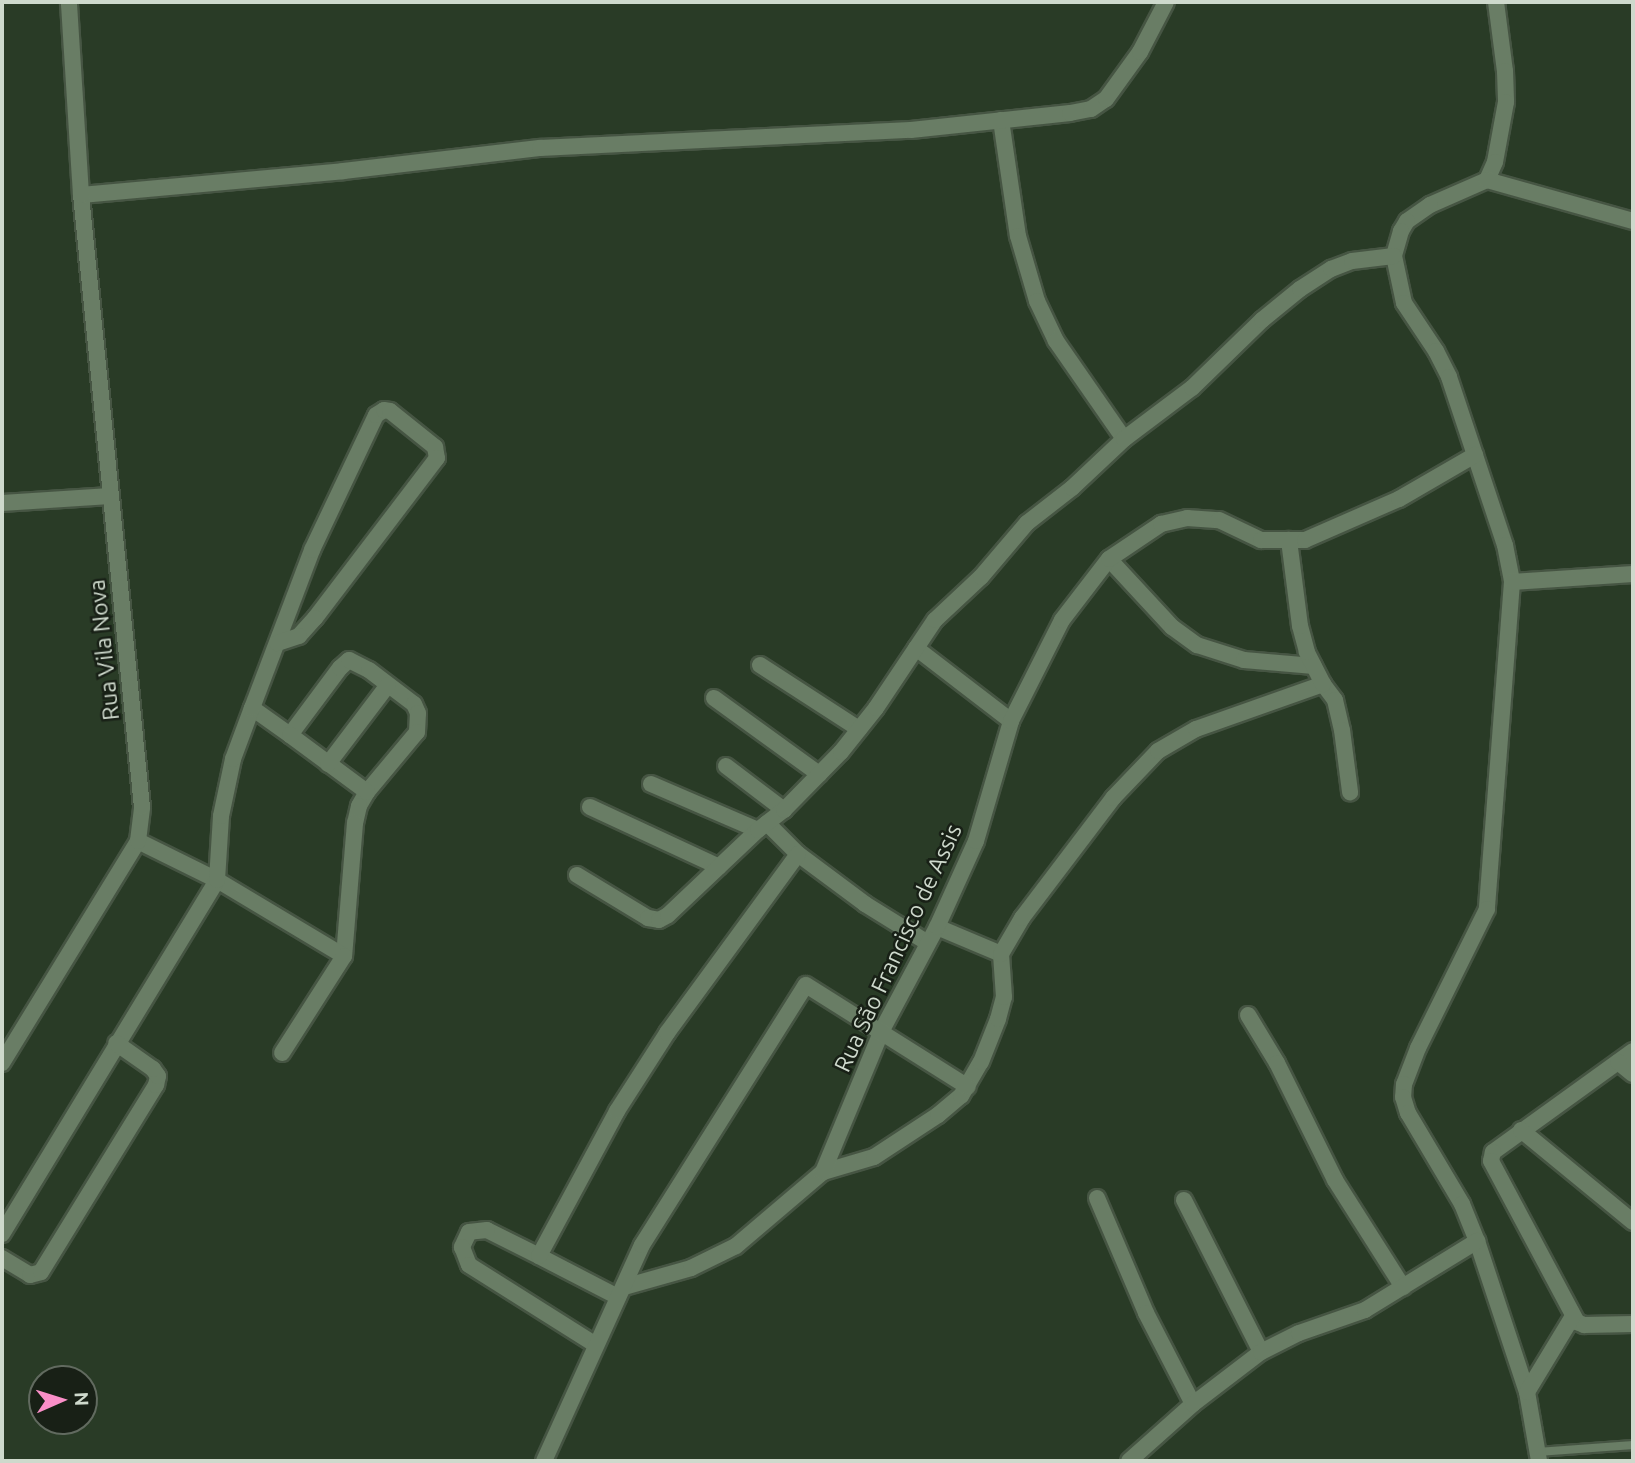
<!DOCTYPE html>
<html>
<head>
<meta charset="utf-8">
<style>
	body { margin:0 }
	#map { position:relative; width:1635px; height:1463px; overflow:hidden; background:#293b26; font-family:Ubuntu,sans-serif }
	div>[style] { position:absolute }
	.roads { filter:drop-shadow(2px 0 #465543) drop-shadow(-2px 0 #465543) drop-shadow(0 2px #465543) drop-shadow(0 -2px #465543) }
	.service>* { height:8px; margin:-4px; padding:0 4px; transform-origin:4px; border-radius:4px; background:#697d65 }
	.minor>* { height:16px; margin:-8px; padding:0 8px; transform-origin:8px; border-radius:8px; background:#697d65 }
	span { translate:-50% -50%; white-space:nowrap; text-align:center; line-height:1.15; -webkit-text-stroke:5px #182016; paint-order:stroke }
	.street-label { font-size:23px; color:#ced9cc }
	.frame { position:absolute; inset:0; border:4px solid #ced9cc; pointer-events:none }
	.north { position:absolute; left:28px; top:1365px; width:70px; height:70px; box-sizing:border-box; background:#182016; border:2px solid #616a5f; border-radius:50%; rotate:87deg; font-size:19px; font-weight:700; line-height:28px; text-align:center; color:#ced9cc }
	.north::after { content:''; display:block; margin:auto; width:24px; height:32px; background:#fa8fc8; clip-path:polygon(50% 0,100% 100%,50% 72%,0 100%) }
</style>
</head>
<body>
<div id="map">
	<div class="roads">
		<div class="service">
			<i style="left:1538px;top:1452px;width:95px;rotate:-4.2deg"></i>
		</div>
		<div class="minor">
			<i style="left:1496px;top:2px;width:70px;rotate:82.6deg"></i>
			<i style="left:1505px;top:71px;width:31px;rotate:88deg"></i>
			<i style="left:1506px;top:102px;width:61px;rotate:100.4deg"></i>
			<i style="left:1495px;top:162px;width:20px;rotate:114deg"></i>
			<i style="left:1487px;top:180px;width:62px;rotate:156.3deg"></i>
			<i style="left:1430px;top:205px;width:28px;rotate:145deg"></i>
			<i style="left:1407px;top:221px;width:12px;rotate:121deg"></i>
			<i style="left:1401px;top:231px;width:26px;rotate:106deg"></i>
			<i style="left:1394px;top:256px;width:48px;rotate:78deg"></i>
			<i style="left:1404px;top:303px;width:58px;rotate:56.3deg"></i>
			<i style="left:1436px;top:351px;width:29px;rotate:63deg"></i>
			<i style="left:1449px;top:377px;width:177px;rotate:71.6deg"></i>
			<i style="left:1505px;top:545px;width:38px;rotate:79deg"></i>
			<i style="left:1512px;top:582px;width:328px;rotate:94.4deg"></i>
			<i style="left:1487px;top:909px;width:155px;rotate:116.4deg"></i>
			<i style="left:1418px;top:1048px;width:39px;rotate:111deg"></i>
			<i style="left:1404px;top:1084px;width:13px;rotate:94deg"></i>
			<i style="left:1403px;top:1097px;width:17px;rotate:73deg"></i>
			<i style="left:1408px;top:1113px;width:106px;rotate:59.3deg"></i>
			<i style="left:1462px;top:1204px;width:40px;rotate:68deg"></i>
			<i style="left:1477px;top:1241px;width:159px;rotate:71.7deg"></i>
			<i style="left:1527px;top:1392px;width:70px;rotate:80.1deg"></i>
			<i style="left:1001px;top:120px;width:117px;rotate:81.7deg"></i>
			<i style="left:1018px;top:236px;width:68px;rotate:73.7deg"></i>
			<i style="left:1037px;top:301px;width:44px;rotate:64.6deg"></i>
			<i style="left:1056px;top:341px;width:119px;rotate:55.2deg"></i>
			<i style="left:1487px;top:180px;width:152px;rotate:15.7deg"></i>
			<i style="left:81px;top:195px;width:263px;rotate:-5.2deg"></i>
			<i style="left:343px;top:171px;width:198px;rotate:-6.7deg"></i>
			<i style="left:540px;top:148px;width:371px;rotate:-2.8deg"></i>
			<i style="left:911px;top:130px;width:160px;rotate:-6.1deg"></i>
			<i style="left:1070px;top:113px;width:21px;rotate:-11deg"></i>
			<i style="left:1091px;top:109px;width:18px;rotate:-34deg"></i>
			<i style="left:1106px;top:99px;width:58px;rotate:-54.1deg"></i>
			<i style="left:1140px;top:52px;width:56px;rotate:-62.5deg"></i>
			<i style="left:2px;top:503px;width:108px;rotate:-3.7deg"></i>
			<i style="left:1109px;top:559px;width:93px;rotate:47.2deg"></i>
			<i style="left:1172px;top:627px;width:31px;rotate:36deg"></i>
			<i style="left:1197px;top:645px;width:49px;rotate:17.7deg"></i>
			<i style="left:1244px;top:660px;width:70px;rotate:4.9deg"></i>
			<i style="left:1512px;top:582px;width:121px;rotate:-3.8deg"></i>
			<i style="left:916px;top:648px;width:120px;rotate:37.5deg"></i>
			<i style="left:760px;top:665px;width:118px;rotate:32.9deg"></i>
			<i style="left:1323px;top:684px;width:20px;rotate:53deg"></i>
			<i style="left:1335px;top:700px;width:31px;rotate:77deg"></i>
			<i style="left:1342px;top:730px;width:63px;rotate:82.6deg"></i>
			<i style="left:714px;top:698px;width:130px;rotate:35.9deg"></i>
			<i style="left:252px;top:708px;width:47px;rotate:35.4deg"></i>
			<i style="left:290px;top:735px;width:84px;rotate:-53.3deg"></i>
			<i style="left:340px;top:668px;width:12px;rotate:-42deg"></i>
			<i style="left:349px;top:660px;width:22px;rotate:27deg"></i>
			<i style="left:369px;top:670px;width:56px;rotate:37.1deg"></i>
			<i style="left:414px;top:704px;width:10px;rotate:66deg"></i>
			<i style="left:418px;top:713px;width:19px;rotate:93deg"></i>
			<i style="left:417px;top:732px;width:78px;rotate:129.8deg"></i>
			<i style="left:367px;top:792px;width:16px;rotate:120deg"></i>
			<i style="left:359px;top:806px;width:17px;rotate:103deg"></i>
			<i style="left:355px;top:823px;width:133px;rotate:94.7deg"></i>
			<i style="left:290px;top:735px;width:96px;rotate:36.5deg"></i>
			<i style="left:328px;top:764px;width:99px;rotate:-52.8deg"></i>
			<i style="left:726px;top:766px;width:73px;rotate:37.2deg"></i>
			<i style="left:651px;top:784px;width:116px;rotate:23.3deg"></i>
			<i style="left:590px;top:807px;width:142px;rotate:24.9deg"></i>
			<i style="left:767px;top:823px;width:44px;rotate:45deg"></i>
			<i style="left:798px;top:854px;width:84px;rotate:36.7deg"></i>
			<i style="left:865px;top:904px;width:74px;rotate:31.8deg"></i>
			<i style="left:138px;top:841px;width:88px;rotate:26.3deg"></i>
			<i style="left:217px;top:880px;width:148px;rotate:30.9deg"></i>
			<i style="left:344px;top:956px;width:115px;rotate:122.6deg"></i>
			<i style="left:577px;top:875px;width:83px;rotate:31.2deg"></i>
			<i style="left:648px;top:918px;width:11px;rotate:10deg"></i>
			<i style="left:659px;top:920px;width:10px;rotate:-29deg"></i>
			<i style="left:668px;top:915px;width:124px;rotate:-43.4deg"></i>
			<i style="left:758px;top:830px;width:33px;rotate:-38deg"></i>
			<i style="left:784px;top:810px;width:81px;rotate:-45.5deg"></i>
			<i style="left:841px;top:752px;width:56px;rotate:-51.5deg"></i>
			<i style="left:876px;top:708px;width:106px;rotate:-56.2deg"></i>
			<i style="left:935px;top:620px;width:63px;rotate:-43.1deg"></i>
			<i style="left:981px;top:577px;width:71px;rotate:-49.6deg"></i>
			<i style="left:1027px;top:523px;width:57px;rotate:-37.9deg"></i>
			<i style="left:1072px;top:488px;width:71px;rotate:-43.3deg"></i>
			<i style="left:1124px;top:439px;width:85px;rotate:-36.9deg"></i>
			<i style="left:1192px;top:388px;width:98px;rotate:-44.2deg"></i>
			<i style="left:1262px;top:320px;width:49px;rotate:-39.2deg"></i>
			<i style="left:1300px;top:289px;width:37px;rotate:-33deg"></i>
			<i style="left:1331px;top:269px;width:22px;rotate:-21deg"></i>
			<i style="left:1352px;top:261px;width:42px;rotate:-6.8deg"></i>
			<i style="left:937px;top:927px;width:69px;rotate:22.9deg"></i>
			<i style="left:1248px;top:1015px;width:56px;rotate:58.9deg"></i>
			<i style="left:1277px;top:1063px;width:131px;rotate:63.6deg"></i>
			<i style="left:1335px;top:1180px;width:127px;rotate:57.6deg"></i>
			<i style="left:1633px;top:1051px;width:173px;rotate:144.2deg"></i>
			<i style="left:1493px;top:1152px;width:9px;rotate:103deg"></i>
			<i style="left:1491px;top:1161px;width:183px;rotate:61.9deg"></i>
			<i style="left:1577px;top:1322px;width:8px;rotate:23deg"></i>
			<i style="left:1584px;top:1325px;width:49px;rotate:-1.2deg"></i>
			<i style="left:1618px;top:1062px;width:19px;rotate:39deg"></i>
			<i style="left:2px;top:1063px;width:260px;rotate:-58.5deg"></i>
			<i style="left:138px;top:841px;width:34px;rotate:-83deg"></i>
			<i style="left:142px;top:807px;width:615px;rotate:-95.69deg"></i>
			<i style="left:81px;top:195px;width:193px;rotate:-93.6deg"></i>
			<i style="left:1521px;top:1130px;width:145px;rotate:39.4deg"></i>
			<i style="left:823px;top:1172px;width:53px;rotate:-16.4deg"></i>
			<i style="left:874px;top:1157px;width:77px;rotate:-33.3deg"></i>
			<i style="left:938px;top:1115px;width:30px;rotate:-40deg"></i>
			<i style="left:961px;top:1096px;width:39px;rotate:-60deg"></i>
			<i style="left:981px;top:1062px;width:46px;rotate:-68.4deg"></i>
			<i style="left:998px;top:1019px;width:23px;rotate:-75deg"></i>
			<i style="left:1004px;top:997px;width:43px;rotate:-94deg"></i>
			<i style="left:1001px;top:954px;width:42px;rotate:-59.7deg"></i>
			<i style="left:1022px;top:918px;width:151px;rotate:-52.8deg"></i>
			<i style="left:1113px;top:798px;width:65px;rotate:-46.2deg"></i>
			<i style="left:1158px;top:751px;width:44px;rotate:-30.1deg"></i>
			<i style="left:1196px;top:729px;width:135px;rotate:-19.5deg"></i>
			<i style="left:1323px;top:684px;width:36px;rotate:-117deg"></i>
			<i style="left:1307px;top:652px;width:27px;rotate:-105deg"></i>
			<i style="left:1300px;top:626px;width:87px;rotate:-97.3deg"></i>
			<i style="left:1097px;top:1198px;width:125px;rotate:66.9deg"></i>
			<i style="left:1146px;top:1313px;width:102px;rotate:62.7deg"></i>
			<i style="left:1184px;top:1200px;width:170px;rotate:63.1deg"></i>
			<i style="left:2px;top:1234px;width:414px;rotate:-58.7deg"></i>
			<i style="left:217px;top:880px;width:64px;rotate:-86.4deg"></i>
			<i style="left:221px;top:816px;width:58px;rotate:-78.1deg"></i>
			<i style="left:233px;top:759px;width:54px;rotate:-69.6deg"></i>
			<i style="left:252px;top:708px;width:169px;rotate:-69.2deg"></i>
			<i style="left:312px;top:550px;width:149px;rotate:-64.6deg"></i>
			<i style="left:376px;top:415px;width:9px;rotate:-32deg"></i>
			<i style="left:384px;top:410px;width:6px;rotate:9deg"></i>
			<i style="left:390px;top:411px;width:58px;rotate:38.7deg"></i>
			<i style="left:435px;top:447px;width:11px;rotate:80deg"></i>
			<i style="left:437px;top:458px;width:201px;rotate:127.3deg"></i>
			<i style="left:315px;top:618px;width:24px;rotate:132deg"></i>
			<i style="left:299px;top:636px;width:23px;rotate:162deg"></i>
			<i style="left:539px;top:1256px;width:58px;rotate:-153.4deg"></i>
			<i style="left:487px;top:1230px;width:18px;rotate:174deg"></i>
			<i style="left:469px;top:1232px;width:17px;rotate:115deg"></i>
			<i style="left:462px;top:1247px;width:19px;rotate:69deg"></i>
			<i style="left:469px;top:1265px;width:150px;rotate:32.2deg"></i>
			<i style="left:2px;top:1258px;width:33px;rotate:31deg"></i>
			<i style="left:30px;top:1275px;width:11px;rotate:-15deg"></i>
			<i style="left:41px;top:1272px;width:220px;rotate:-58.4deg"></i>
			<i style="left:156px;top:1085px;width:9px;rotate:-77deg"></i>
			<i style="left:158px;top:1076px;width:9px;rotate:-126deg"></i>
			<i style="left:153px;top:1069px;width:45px;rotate:-144.9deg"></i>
			<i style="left:624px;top:1287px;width:70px;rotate:-15.8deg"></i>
			<i style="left:691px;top:1268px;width:50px;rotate:-26.1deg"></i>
			<i style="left:736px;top:1246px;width:114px;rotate:-40.4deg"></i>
			<i style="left:823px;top:1172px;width:154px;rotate:-67.4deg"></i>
			<i style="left:882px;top:1030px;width:117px;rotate:-61.9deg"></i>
			<i style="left:937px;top:927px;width:94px;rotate:-65.6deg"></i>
			<i style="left:976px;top:841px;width:125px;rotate:-73.7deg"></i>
			<i style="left:1011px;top:721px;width:113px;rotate:-63.2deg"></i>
			<i style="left:1062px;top:620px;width:77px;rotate:-52.4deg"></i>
			<i style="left:1109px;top:559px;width:63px;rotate:-33.9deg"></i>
			<i style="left:1161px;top:524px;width:27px;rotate:-13deg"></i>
			<i style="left:1187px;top:518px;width:32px;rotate:4deg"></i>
			<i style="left:1219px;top:520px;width:47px;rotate:25.5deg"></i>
			<i style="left:1261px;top:540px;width:44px"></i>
			<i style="left:1305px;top:540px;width:103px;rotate:-23.6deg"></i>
			<i style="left:1399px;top:499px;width:88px;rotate:-30.1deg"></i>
			<i style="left:618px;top:1297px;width:89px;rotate:-152.6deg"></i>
			<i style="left:539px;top:1256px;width:165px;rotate:-61.7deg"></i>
			<i style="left:617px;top:1111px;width:93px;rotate:-57.3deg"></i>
			<i style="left:667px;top:1033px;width:222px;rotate:-53.8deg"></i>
			<i style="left:1527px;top:1392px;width:89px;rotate:-58.8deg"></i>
			<i style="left:544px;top:1461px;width:237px;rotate:-65.6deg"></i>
			<i style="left:642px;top:1245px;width:307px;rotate:-57.8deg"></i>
			<i style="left:806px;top:985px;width:191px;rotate:32.2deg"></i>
			<i style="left:1129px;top:1461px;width:86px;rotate:-41.7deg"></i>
			<i style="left:1193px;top:1404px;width:86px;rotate:-37.4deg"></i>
			<i style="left:1261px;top:1352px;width:42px;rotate:-26.6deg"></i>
			<i style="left:1299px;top:1333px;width:70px;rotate:-19.2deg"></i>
			<i style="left:1365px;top:1310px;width:132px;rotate:-31.6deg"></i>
		</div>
	</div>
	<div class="street-label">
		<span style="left:104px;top:650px;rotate:-96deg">Rua Vila Nova</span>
		<span style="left:898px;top:948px;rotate:-65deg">Rua São Francisco de Assis</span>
	</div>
	<div class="frame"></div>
	<div class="north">N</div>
</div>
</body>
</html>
